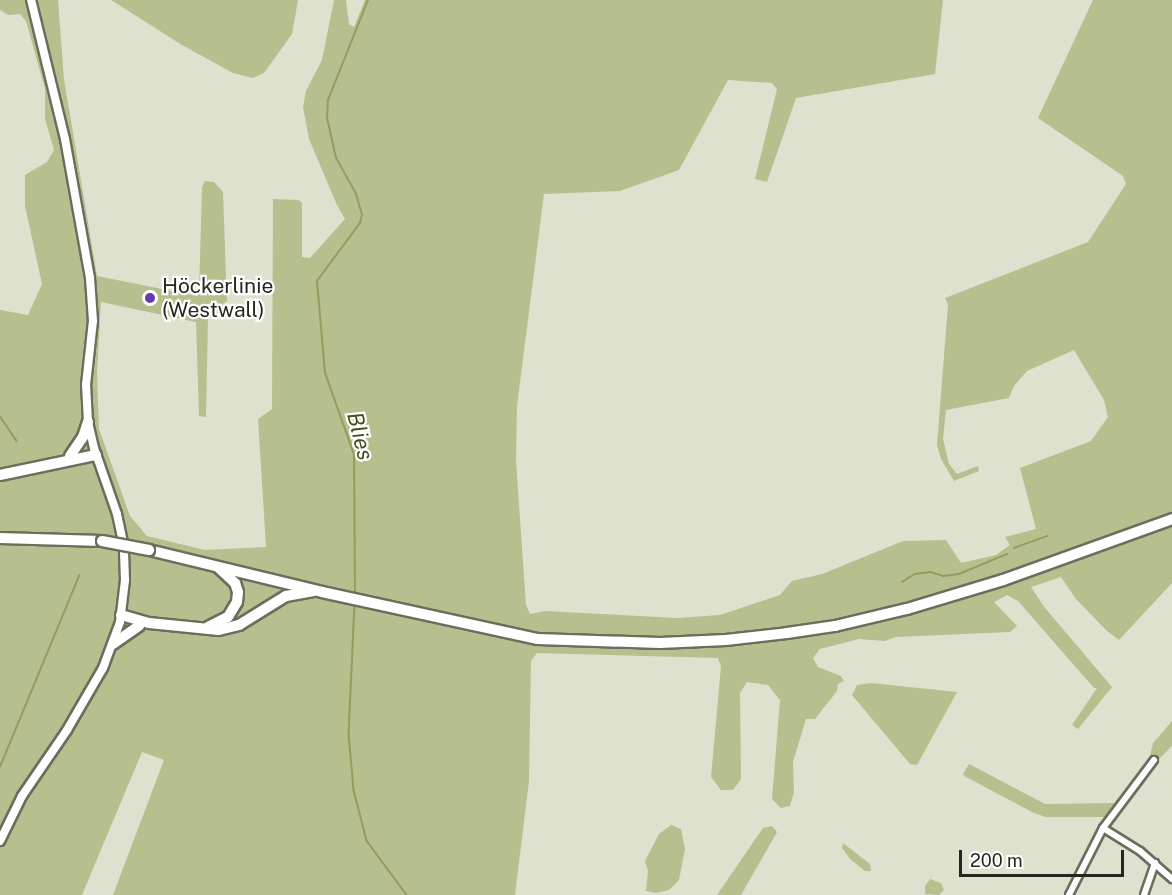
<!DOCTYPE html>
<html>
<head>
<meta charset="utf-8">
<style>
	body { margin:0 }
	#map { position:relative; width:1172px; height:895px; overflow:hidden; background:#dee1ce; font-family:"Public Sans",sans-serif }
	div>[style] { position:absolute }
	.green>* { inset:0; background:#b6bf8e }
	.stream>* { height:1.5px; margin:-0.75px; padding:0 0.75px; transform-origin:0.75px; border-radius:0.75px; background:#939d5e }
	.roads { filter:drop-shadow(2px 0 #6b6e5d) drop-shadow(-2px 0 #6b6e5d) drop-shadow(0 2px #6b6e5d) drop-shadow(0 -2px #6b6e5d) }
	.street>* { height:6px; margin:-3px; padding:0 3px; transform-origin:3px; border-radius:3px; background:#fff }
	.secondary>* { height:8px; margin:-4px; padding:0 4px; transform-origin:4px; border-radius:4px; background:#fff }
	.highway>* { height:10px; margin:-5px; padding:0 5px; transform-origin:5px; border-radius:5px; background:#fff }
	.bridges { filter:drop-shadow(2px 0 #6b6e5d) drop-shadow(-2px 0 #6b6e5d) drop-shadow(0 2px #6b6e5d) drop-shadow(0 -2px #6b6e5d) }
	.highway-bridge>* { height:10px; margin:-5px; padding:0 5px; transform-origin:5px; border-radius:5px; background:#fff }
	.dots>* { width:16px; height:16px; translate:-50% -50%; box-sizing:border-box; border:3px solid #fff; border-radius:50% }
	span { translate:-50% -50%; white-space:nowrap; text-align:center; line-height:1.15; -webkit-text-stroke:4.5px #fff; paint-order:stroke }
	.poi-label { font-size:21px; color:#25271f }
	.left { translate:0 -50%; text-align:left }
	.water-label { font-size:22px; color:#454b1c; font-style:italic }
	.scale { position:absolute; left:959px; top:850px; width:165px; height:27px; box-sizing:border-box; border:3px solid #25271f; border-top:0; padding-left:8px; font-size:18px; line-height:21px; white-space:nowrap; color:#25271f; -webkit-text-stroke:4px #fff; paint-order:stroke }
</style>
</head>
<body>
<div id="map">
	<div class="green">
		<i style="clip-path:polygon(0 0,58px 0,64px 79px,97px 276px,197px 296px,199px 294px,202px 187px,205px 181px,214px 182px,223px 192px,227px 304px,220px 313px,208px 317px,206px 417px,199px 416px,196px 322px,101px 302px,97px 373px,99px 429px,130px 516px,147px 536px,205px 550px,266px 547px,258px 419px,272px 409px,273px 199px,299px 200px,302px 203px,302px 257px,310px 258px,345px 219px,337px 205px,309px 139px,303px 107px,306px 91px,322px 60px,334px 0,346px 0,349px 24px,354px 27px,365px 0,943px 0,935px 74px,796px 98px,767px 182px,755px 179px,777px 89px,772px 83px,728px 80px,679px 170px,620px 191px,544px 194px,517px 406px,516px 461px,526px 605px,530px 614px,545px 611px,677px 618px,720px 615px,780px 595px,792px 581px,822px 574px,903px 541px,946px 540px,961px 563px,996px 555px,1010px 545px,1005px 537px,1036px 529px,1020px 468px,1091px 441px,1108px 417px,1104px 400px,1074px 350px,1027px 371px,1014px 386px,1009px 398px,946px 410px,943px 439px,949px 464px,957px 474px,978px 466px,979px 471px,954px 481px,941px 459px,937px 445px,948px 305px,945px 298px,1088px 242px,1126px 184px,1123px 176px,1038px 118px,1093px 0,1172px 0,1172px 583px,1119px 640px,1107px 631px,1076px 599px,1061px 577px,1031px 587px,1045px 608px,1112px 687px,1078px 729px,1072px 725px,1097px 688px,1094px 688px,1018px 601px,1007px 595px,994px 602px,1017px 626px,1010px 632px,896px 637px,885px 641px,859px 639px,820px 649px,813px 658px,818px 667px,841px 676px,844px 681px,838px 684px,837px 691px,815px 719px,806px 719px,793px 762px,794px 792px,790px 806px,781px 808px,772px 799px,780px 700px,768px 685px,747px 682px,740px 693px,741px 779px,733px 790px,721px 790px,711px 777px,721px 666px,718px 658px,537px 653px,531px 661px,529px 781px,515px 895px,113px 895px,164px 760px,142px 752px,82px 895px,0 895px,0 310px,28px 315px,42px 284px,25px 206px,25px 175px,47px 162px,54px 150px,45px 119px,45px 89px,26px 21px,20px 14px,8px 15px,0 10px)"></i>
		<i style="clip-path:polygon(111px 0,298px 0,292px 34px,264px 73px,253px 78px,233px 73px,182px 45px)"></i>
		<i style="clip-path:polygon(871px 683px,957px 692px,917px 765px,910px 764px,852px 695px,857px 685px)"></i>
		<i style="clip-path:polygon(1172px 721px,1172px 746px,1156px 762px,1150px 756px,1153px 743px)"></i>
		<i style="clip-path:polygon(969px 764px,1045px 804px,1118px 803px,1109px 817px,1046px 817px,1034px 813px,966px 777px,963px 774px)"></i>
		<i style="clip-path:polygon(671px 825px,681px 829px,685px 849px,679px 880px,669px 890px,656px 893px,646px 891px,648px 871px,645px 861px,659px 834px)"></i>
		<i style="clip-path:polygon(772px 826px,777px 832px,741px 895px,717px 895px,763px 828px)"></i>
		<i style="clip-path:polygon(843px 843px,870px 864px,871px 871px,865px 871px,850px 859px,842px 848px)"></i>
		<i style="clip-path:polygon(930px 879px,941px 883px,944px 890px,939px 895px,925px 894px,925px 886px)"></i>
	</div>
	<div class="stream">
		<i style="left:0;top:416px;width:30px;rotate:56deg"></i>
		<i style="left:1014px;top:548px;width:35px;rotate:-20deg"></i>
		<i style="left:902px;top:582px;width:15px;rotate:-32deg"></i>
		<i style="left:915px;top:574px;width:16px;rotate:-7deg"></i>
		<i style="left:931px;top:572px;width:13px;rotate:18deg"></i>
		<i style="left:943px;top:576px;width:16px;rotate:-7deg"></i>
		<i style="left:959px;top:574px;width:52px;rotate:-22.6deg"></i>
		<i style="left:355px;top:595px;width:140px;rotate:-90.4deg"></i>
		<i style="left:354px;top:455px;width:87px;rotate:-109.5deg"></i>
		<i style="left:325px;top:373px;width:92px;rotate:-95deg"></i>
		<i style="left:317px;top:281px;width:72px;rotate:-53.4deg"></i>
		<i style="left:360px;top:223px;width:8px;rotate:-76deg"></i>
		<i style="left:362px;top:215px;width:22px;rotate:-106deg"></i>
		<i style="left:356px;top:194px;width:41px;rotate:-119.1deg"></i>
		<i style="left:336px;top:158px;width:41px;rotate:-102.7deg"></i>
		<i style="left:327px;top:118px;width:18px;rotate:-87deg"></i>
		<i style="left:328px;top:100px;width:108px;rotate:-68.2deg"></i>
		<i style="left:355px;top:603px;width:131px;rotate:92.6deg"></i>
		<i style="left:349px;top:734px;width:56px;rotate:84.9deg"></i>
		<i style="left:354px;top:790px;width:53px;rotate:75.7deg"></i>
		<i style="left:367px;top:841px;width:67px;rotate:53.5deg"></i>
		<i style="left:0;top:767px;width:207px;rotate:-67.5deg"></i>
	</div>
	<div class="roads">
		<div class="street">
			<i style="left:1103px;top:828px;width:44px;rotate:31.9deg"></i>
			<i style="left:1140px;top:851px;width:43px;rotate:41.2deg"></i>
			<i style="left:1069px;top:895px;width:75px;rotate:-63.1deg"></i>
			<i style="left:1103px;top:828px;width:85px;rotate:-53.1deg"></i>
			<i style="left:1144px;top:895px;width:34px;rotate:-71deg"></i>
		</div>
		<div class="secondary">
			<i style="left:0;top:841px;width:50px;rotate:-63.9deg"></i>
			<i style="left:22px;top:796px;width:80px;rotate:-55.7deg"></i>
			<i style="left:67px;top:730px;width:72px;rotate:-59.9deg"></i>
			<i style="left:103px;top:668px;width:49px;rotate:-69.7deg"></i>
			<i style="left:120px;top:622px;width:42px;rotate:-83.2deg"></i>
			<i style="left:125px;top:580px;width:33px;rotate:-92deg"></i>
			<i style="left:124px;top:547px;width:34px;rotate:-102deg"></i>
			<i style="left:117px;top:514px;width:70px;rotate:-109.2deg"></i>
			<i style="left:94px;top:448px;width:27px;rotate:-103deg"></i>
			<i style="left:88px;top:422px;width:37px;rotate:-93deg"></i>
			<i style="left:86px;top:385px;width:64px;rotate:-83.8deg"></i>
			<i style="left:93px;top:321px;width:43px;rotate:-94deg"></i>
			<i style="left:90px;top:278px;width:141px;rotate:-100.2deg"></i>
			<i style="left:65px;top:139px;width:143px;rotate:-103.7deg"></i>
		</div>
		<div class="highway">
			<i style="left:70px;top:456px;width:23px;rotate:-56deg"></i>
			<i style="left:83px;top:437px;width:16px;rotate:-72deg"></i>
			<i style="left:0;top:475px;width:98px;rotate:-11.8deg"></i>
			<i style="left:0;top:538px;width:102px;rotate:1.7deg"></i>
			<i style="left:149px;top:550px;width:178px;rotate:13.6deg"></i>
			<i style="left:322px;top:592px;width:221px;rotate:12.3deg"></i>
			<i style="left:538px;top:639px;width:122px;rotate:1.9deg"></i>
			<i style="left:660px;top:643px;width:66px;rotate:-2.6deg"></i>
			<i style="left:726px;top:640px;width:61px;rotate:-6.5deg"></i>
			<i style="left:787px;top:633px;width:49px;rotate:-8.3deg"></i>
			<i style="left:835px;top:626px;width:74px;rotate:-13.3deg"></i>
			<i style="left:907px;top:609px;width:100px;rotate:-16.8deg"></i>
			<i style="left:1003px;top:580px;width:180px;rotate:-19.8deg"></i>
			<i style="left:121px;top:615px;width:29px;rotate:16deg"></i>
			<i style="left:149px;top:623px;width:70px;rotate:5.7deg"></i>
			<i style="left:219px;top:630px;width:21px;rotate:-14deg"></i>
			<i style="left:239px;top:625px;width:55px;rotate:-31.7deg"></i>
			<i style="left:286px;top:596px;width:28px;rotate:-10deg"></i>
			<i style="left:208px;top:627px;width:22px;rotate:-27deg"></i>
			<i style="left:228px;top:617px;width:17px;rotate:-59deg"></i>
			<i style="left:237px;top:602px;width:10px;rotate:-84deg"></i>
			<i style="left:238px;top:592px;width:9px;rotate:-108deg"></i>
			<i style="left:235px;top:583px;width:23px;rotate:-137deg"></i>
			<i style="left:113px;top:644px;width:32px;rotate:-35deg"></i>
		</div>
	</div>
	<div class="bridges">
		<div class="highway-bridge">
			<i style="left:102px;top:541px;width:48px;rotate:10.8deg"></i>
		</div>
	</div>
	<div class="dots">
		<i style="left:150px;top:298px;background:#6639b1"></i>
	</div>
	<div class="poi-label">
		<span class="left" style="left:162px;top:298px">Höckerlinie<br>(Westwall)</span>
	</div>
	<div class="water-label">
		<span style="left:360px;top:436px;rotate:76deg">Blies</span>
	</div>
	<div class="scale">200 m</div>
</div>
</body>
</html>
